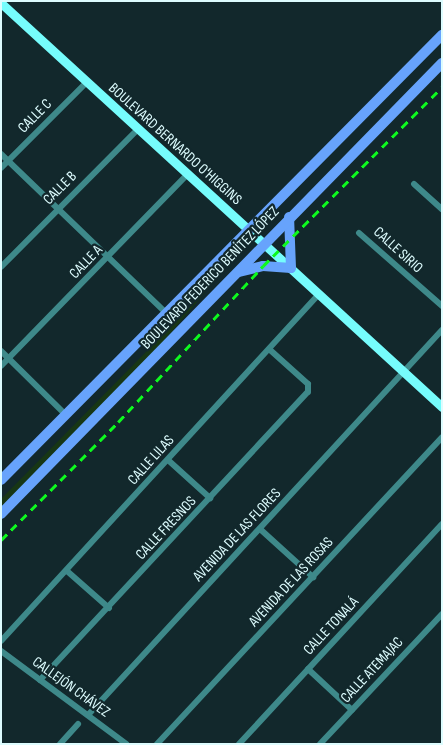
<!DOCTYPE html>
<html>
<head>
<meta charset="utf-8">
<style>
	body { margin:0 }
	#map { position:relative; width:443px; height:745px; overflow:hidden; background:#12282c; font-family:"Sofia Sans Condensed",sans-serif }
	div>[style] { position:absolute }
	.green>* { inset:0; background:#173615 }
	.street>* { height:6px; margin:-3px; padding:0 3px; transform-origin:3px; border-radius:3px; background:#3e898a }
	.secondary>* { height:9px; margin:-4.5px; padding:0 4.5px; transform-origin:4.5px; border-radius:4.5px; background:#76fcfc }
	.primary>* { height:10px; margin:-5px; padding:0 5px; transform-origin:5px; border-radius:5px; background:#67a3fc }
	.rail>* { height:2.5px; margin-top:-1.25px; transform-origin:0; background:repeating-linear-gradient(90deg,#0dfa1e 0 8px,transparent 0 14px) }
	span { translate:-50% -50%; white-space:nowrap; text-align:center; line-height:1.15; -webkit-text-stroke:4.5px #12282c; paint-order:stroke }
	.street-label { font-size:15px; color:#ddfcfe }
	.frame { position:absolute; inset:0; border:2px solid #ddfcfe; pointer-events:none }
</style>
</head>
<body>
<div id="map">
	<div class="green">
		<i style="clip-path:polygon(209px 288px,152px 355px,1px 509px,1px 499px)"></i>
	</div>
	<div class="street">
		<i style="left:1px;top:154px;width:229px;rotate:43.9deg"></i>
		<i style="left:1px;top:168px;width:122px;rotate:-45deg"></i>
		<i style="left:414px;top:184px;width:38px;rotate:42deg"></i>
		<i style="left:359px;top:233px;width:111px;rotate:41.3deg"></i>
		<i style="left:1px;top:267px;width:194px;rotate:-45.2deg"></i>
		<i style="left:1px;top:351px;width:91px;rotate:44.6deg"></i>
		<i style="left:1px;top:366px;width:268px;rotate:-45.8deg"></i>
		<i style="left:168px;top:460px;width:57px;rotate:42.1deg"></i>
		<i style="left:260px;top:529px;width:72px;rotate:42.2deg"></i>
		<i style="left:67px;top:571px;width:56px;rotate:41.4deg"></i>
		<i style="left:1px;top:641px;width:471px;rotate:-47.5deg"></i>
		<i style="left:1px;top:651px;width:156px;rotate:36.6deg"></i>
		<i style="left:308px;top:669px;width:60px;rotate:43deg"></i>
		<i style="left:40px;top:680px;width:393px;rotate:-47.1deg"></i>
		<i style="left:308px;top:392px;width:8px;rotate:-90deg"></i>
		<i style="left:308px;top:384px;width:52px;rotate:-138.1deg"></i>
		<i style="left:88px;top:715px;width:523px;rotate:-47.4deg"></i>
		<i style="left:60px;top:744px;width:27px;rotate:-48deg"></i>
		<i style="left:157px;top:744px;width:419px;rotate:-47.1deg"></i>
		<i style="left:239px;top:744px;width:299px;rotate:-47.3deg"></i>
		<i style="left:320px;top:744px;width:178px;rotate:-46.8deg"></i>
	</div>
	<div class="secondary">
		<i style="left:1px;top:3px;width:598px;rotate:42.49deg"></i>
	</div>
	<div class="primary">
		<i style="left:239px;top:272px;width:25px;rotate:-14deg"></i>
		<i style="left:263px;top:266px;width:28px;rotate:4deg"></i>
		<i style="left:291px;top:268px;width:51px;rotate:-92.2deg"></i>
		<i style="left:1px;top:480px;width:627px;rotate:-45.26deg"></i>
		<i style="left:1px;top:514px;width:631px;rotate:-45.64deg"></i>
	</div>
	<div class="rail">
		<i style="left:1px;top:540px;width:166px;rotate:-45.2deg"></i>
		<i style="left:118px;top:422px;width:213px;rotate:-47.1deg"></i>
		<i style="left:263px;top:266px;width:253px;rotate:-45deg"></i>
	</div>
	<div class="street-label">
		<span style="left:35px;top:116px;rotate:-45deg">CALLE C</span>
		<span style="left:175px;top:144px;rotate:42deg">BOULEVARD BERNARDO O'HIGGINS</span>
		<span style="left:60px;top:188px;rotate:-45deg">CALLE B</span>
		<span style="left:398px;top:250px;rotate:42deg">CALLE SIRIO</span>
		<span style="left:86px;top:262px;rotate:-46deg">CALLE A</span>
		<span style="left:210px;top:278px;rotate:-46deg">BOULEVARD FEDERICO BENÍTEZ LÓPEZ</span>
		<span style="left:151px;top:460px;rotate:-48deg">CALLE LILAS</span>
		<span style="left:166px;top:528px;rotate:-47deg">CALLE FRESNOS</span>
		<span style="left:237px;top:535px;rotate:-47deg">AVENIDA DE LAS FLORES</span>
		<span style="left:291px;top:582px;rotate:-47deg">AVENIDA DE LAS ROSAS</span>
		<span style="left:331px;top:626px;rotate:-47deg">CALLE TONALÁ</span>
		<span style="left:372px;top:670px;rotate:-47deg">CALLE ATEMAJAC</span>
		<span style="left:71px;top:687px;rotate:36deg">CALLEJÓN CHÁVEZ</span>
	</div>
	<div class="frame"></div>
</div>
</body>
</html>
